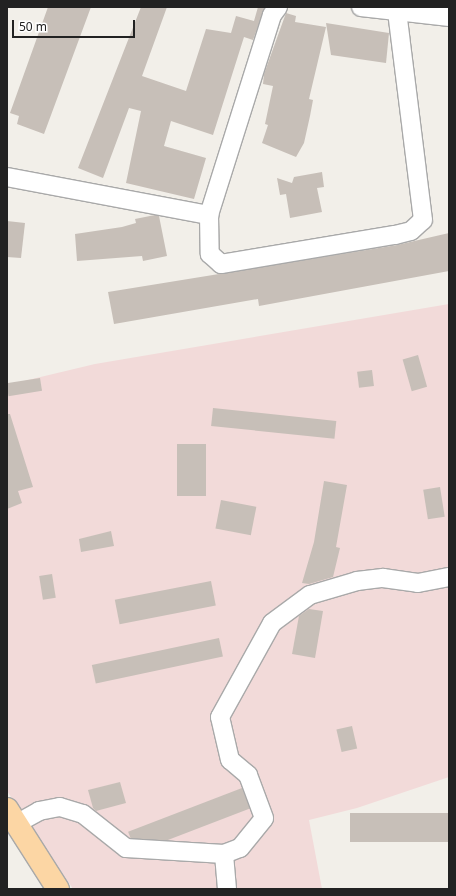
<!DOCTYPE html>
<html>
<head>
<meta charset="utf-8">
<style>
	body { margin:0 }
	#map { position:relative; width:456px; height:896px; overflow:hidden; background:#f2efe9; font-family:"Noto Sans",sans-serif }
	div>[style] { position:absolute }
	.commercial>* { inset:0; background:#f2dad9 }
	.building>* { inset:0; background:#c7bfb8; transform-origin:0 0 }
	.roads { filter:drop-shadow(1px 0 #a9a9a9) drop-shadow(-1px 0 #a9a9a9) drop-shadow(0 1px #a9a9a9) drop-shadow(0 -1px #a9a9a9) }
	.minor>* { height:18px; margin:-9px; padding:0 9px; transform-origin:9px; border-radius:9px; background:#fff }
	.major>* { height:22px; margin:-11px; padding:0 11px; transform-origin:11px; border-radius:11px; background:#fcd6a4 }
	span { translate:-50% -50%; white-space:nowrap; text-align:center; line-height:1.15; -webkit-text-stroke:4px #fff; paint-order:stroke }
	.frame { position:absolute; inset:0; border:8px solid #222; pointer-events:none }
	.scale { position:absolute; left:12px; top:20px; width:123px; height:18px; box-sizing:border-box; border:2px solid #222; border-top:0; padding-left:5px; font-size:12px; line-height:14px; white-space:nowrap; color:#222; -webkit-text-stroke:3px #fff; paint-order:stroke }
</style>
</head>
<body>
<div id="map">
	<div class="commercial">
		<i style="clip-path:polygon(449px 304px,449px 777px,357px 808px,309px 820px,322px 889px,73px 889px,7px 791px,7px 385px,95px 364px)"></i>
	</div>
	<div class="building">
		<i style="clip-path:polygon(48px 7px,91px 7px,44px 134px,17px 124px,19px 116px,10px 113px)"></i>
		<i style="clip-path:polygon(141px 7px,167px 7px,142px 76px,186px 91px,206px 29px,231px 33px,236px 16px,254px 21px,258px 7px,265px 7px,253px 40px,244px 37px,213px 135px,171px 121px,164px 146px,206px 158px,194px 199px,126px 183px,141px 111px,129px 108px,103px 178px,78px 168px)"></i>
		<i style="clip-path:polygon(286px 13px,296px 16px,295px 22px,326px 27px,309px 99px,313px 100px,310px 116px,304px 143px,296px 157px,262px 143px,268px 125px,265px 124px,273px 86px,263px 84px,264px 74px)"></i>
		<i style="clip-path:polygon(326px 23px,389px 33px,386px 63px,331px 55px)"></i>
		<i style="clip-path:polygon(322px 172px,324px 187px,317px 188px,322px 212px,290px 218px,286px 194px,280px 195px,277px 178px,292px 183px,294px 177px)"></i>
		<i style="clip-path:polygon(155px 215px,159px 216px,167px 256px,143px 261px,142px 256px,77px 261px,75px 234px,122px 227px,136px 223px,135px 219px)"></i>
		<i style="clip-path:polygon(7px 221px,25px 223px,21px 258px,7px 257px)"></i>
		<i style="clip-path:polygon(449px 233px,449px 271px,259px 306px,258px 299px,114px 324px,108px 292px,397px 245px)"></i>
		<i style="left:418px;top:355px;width:33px;height:16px;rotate:74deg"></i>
		<i style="left:372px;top:370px;width:16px;height:15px;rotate:83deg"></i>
		<i style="left:40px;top:378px;width:13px;height:34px;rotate:81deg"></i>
		<i style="left:213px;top:408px;width:124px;height:18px;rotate:6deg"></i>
		<i style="clip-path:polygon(7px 414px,10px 414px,33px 487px,18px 491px,22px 503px,7px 509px)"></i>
		<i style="left:177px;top:444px;width:29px;height:52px"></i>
		<i style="clip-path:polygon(324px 481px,347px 485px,336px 547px,340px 548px,333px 577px,309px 584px,302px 583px,314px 542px)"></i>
		<i style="left:440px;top:487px;width:30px;height:17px;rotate:81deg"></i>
		<i style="left:221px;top:500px;width:36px;height:29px;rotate:11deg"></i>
		<i style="clip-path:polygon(111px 531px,114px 546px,81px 552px,79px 539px)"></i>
		<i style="left:52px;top:574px;width:24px;height:13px;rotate:81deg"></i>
		<i style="left:211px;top:581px;width:25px;height:98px;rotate:79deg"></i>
		<i style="clip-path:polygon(309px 609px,323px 611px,315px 658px,292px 654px,299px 616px)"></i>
		<i style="left:219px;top:638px;width:19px;height:130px;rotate:78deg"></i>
		<i style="left:352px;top:726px;width:23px;height:16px;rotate:77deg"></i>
		<i style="clip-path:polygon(120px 782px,126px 803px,96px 811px,93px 808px,88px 790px)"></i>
		<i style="left:242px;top:788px;width:22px;height:122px;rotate:69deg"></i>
		<i style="left:449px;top:813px;width:29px;height:99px;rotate:90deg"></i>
	</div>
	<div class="roads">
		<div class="minor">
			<i style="left:278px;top:7px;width:10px;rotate:127deg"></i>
			<i style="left:272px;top:15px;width:210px;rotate:107.5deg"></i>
			<i style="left:209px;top:215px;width:39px;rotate:89deg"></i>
			<i style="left:210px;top:254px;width:15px;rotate:42deg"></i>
			<i style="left:221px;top:264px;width:176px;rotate:-9.5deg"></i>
			<i style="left:395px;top:235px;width:16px;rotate:-14deg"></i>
			<i style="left:411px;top:231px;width:16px;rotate:-43deg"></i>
			<i style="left:423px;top:220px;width:211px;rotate:-97.1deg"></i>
			<i style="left:361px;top:7px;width:89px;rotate:6.5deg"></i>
			<i style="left:7px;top:177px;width:206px;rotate:10.7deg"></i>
			<i style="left:16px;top:824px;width:26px;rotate:-29deg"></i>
			<i style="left:39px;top:811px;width:21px;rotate:-11deg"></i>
			<i style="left:60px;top:807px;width:24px;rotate:17deg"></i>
			<i style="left:83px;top:814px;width:55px;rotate:38.3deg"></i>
			<i style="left:126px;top:848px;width:98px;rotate:3.5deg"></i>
			<i style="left:227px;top:889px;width:35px;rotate:-95deg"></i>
			<i style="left:224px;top:854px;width:17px;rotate:-21deg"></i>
			<i style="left:240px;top:848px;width:38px;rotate:-51deg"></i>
			<i style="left:264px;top:818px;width:46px;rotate:-110.4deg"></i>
			<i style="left:248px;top:775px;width:23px;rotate:-140deg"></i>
			<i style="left:230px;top:760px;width:44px;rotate:-103.1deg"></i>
			<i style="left:220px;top:717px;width:107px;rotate:-61deg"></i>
			<i style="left:272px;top:623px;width:47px;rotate:-36.4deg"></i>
			<i style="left:310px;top:595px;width:49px;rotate:-16.6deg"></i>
			<i style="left:357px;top:581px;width:26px;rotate:-7deg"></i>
			<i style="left:383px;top:578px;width:35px;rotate:8deg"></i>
			<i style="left:418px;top:583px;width:32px;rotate:-11deg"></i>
		</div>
		<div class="major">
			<i style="left:7px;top:809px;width:95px;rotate:57.5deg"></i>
		</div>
	</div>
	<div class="frame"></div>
	<div class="scale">50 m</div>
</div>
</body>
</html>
